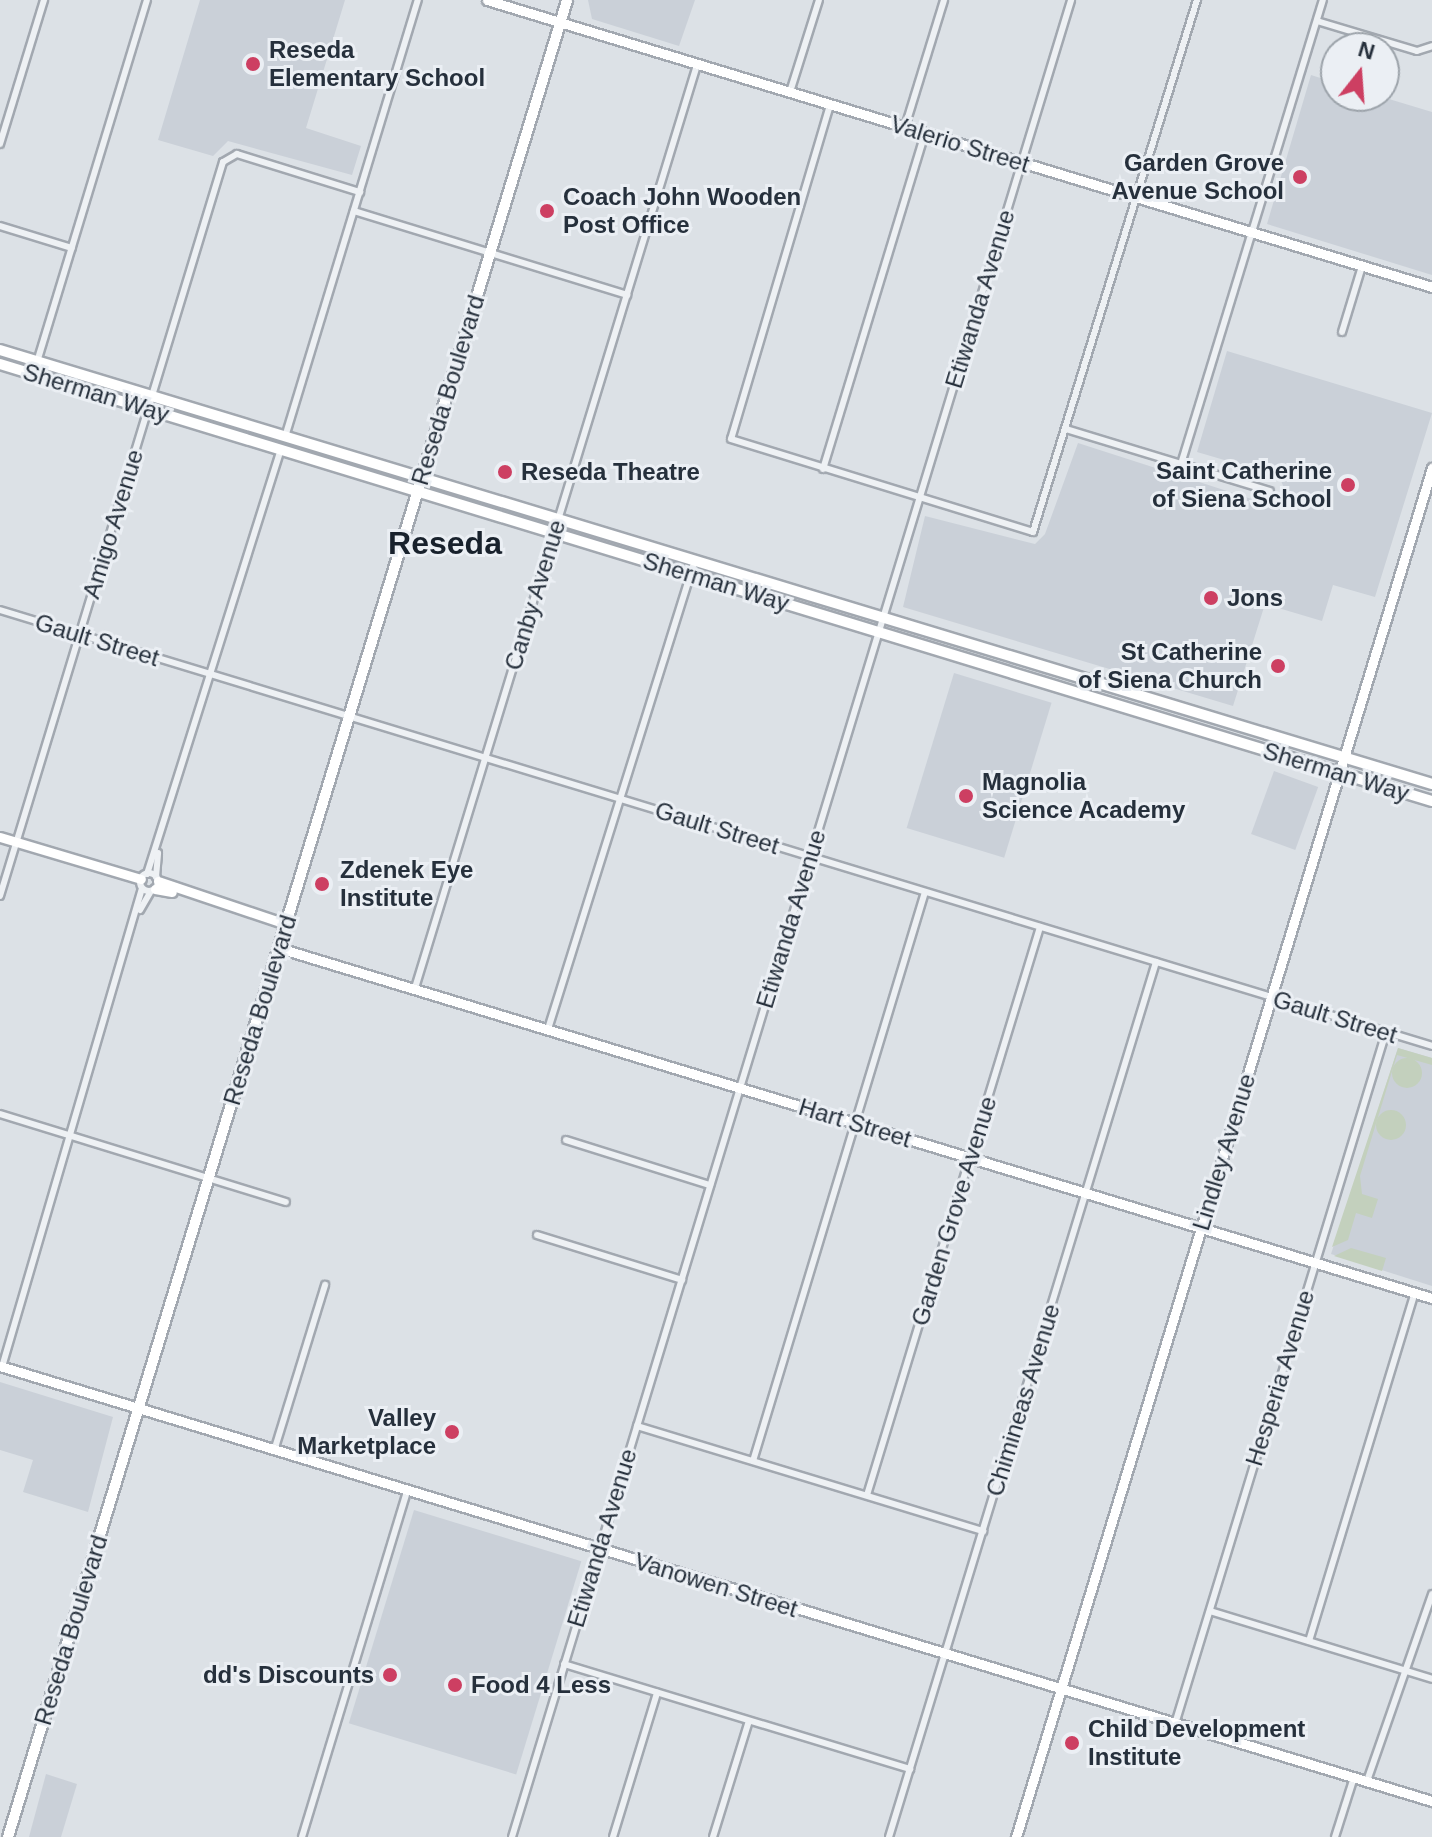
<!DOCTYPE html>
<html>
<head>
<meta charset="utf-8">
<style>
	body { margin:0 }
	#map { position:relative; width:1432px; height:1837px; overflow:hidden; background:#dce1e6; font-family:Arial,sans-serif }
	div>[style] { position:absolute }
	.built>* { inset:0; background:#cad0d8; transform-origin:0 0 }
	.green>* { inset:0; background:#c3d0bd }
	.round { border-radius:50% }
	.roads { filter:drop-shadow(2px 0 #a2a8b0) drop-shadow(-2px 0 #a2a8b0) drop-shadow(0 2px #a2a8b0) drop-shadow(0 -2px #a2a8b0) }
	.street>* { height:6px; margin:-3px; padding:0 3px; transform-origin:3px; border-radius:3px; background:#eef1f4 }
	.street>.ring { margin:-3px; padding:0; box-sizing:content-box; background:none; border:6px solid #eef1f4; border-radius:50% }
	.secondary>* { height:9px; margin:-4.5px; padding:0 4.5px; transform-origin:4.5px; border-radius:4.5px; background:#fff }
	.primary>* { height:10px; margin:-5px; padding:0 5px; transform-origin:5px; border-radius:5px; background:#fff }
	.dots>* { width:22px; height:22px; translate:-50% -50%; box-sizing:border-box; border:4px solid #ebeff4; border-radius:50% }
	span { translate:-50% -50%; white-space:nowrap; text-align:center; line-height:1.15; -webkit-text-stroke:6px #ebeff4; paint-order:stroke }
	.poi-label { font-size:24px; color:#26303c; font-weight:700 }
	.left { translate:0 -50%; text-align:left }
	.right { translate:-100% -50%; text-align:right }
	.street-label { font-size:24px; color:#26303c }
	.district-label { font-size:32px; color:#18212c; font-weight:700 }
	.north { position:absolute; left:1320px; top:32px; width:80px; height:80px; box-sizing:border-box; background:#ebeff4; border:2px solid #9ca3aa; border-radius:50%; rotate:17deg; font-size:22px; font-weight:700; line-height:32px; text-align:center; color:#26303c }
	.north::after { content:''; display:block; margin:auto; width:28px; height:36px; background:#cd3f62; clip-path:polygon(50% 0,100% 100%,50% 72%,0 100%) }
</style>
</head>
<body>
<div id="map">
	<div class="built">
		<i style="clip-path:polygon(200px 0,345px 0,306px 128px,361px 146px,352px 175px,228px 141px,213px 156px,158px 140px)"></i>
		<i style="clip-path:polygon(588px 0,695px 0,679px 46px,592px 19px)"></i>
		<i style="clip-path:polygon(1311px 75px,1336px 83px,1336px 96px,1379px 96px,1432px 112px,1432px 275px,1267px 224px)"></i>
		<i style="clip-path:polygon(1227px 351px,1432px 413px,1375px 597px,1333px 585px,1322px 621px,1265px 604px,1233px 706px,903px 607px,925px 516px,1035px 544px,1045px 534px,1078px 443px,1277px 507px,1287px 495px,1279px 476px,1197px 452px)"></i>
		<i style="left:954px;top:673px;width:102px;height:162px;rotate:17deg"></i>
		<i style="left:1274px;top:771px;width:47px;height:67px;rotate:20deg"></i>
		<i style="clip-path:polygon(1398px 1048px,1432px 1058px,1432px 1286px,1331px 1254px)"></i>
		<i style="clip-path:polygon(0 1382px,113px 1417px,88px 1512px,23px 1492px,33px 1460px,0 1450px)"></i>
		<i style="left:414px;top:1510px;width:175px;height:223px;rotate:17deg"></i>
		<i style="clip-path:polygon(46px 1774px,77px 1784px,61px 1837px,29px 1837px)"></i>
	</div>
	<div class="green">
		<i style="clip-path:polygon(1398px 1048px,1432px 1058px,1432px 1065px,1397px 1055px,1360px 1176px,1362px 1194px,1378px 1199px,1372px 1218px,1356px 1213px,1348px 1240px,1332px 1247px)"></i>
		<i class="round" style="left:1392px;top:1058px;width:30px;height:30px"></i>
		<i class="round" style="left:1376px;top:1110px;width:30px;height:30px"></i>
		<i style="clip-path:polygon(1351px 1248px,1386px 1258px,1382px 1271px,1334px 1256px)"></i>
	</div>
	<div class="roads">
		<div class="street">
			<i style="left:1317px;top:21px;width:104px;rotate:16.7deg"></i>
			<i style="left:1417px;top:51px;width:16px;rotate:-18deg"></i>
			<i style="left:790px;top:92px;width:96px;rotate:-72.5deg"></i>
			<i style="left:830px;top:105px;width:348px;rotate:106.5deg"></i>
			<i style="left:731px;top:439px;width:316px;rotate:17.1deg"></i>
			<i style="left:1033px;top:532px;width:557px;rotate:-72.87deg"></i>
			<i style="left:905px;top:127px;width:133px;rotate:-72.9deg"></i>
			<i style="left:0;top:144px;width:151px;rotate:-73deg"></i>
			<i style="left:354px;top:211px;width:286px;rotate:17.1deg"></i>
			<i style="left:0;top:226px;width:75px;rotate:17deg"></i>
			<i style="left:1342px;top:332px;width:69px;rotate:-73.1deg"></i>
			<i style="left:37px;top:362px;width:378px;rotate:-73.1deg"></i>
			<i style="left:1066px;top:429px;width:213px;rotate:16.9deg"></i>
			<i style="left:285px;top:437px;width:457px;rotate:-73.1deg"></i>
			<i style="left:1181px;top:464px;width:485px;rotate:-73deg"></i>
			<i style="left:823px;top:469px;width:351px;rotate:-73.1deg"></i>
			<i style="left:0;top:610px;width:1497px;rotate:16.93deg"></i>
			<i class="ring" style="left:140px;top:873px;width:12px;height:12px"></i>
			<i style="left:147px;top:874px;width:446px;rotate:-72.5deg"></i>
			<i style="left:156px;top:877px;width:24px;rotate:-85deg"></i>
			<i style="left:0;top:896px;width:767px;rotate:-73.1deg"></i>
			<i style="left:223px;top:162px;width:16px;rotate:-30deg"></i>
			<i style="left:237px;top:154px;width:129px;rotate:17.2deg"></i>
			<i style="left:140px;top:910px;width:22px;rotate:-60deg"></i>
			<i style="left:415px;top:988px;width:965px;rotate:-73.01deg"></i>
			<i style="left:548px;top:1029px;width:491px;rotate:-72.6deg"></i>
			<i style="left:0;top:1114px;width:299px;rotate:17.1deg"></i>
			<i style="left:566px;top:1140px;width:151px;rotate:17.4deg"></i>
			<i style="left:537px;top:1235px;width:152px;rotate:17.2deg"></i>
			<i style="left:2px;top:1367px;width:499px;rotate:-73.7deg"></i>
			<i style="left:637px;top:1426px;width:362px;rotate:16.9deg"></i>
			<i style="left:274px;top:1451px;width:174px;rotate:-72.9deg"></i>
			<i style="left:753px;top:1461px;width:594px;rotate:-73.18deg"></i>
			<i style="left:867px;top:1495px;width:594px;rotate:-73.06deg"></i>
			<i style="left:1210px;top:1611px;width:232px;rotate:17deg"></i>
			<i style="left:1309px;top:1641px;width:364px;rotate:-73.1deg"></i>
			<i style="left:564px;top:1664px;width:362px;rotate:16.9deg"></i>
			<i style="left:1175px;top:1724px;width:723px;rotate:-73.04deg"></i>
			<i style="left:1367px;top:1781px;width:198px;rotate:-70.8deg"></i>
			<i style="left:302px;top:1837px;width:362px;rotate:-73.1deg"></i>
			<i style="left:512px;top:1837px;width:1920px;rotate:-73.07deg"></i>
			<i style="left:613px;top:1837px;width:151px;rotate:-73deg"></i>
			<i style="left:713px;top:1837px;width:121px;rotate:-72.8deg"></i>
			<i style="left:889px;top:1837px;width:915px;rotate:-73.03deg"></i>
			<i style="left:1335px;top:1837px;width:63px;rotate:-72.4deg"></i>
		</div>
		<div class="secondary">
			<i style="left:487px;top:0;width:988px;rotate:16.89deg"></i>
			<i style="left:0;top:837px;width:147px;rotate:16.6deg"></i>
			<i style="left:158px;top:881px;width:135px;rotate:18.6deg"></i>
			<i style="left:155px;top:889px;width:17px;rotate:10deg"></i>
			<i style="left:279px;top:948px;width:1205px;rotate:16.89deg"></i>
			<i style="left:0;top:1366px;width:1497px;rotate:16.9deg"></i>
			<i style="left:1016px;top:1837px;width:1431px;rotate:-73.1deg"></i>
		</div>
		<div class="primary">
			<i style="left:0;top:350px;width:1496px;rotate:16.86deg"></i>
			<i style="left:0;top:364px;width:1497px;rotate:16.97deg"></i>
			<i style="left:8px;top:1837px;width:1920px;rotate:-73.07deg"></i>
		</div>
	</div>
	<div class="dots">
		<i style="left:253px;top:64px;background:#cd3f62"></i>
		<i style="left:1300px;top:177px;background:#cd3f62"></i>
		<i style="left:547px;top:211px;background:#cd3f62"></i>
		<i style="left:505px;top:472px;background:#cd3f62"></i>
		<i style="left:1348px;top:485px;background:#cd3f62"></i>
		<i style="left:1211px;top:598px;background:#cd3f62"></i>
		<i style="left:1278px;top:666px;background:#cd3f62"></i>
		<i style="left:966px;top:796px;background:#cd3f62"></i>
		<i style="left:322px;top:884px;background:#cd3f62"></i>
		<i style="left:452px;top:1432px;background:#cd3f62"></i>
		<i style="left:390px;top:1675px;background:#cd3f62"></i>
		<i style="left:455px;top:1685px;background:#cd3f62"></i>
		<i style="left:1072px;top:1743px;background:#cd3f62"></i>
	</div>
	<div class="poi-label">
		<span class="left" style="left:269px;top:64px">Reseda<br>Elementary School</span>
		<span class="right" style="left:1284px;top:177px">Garden Grove<br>Avenue School</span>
		<span class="left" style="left:563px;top:211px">Coach John Wooden<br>Post Office</span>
		<span class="right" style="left:1332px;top:485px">Saint Catherine<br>of Siena School</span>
		<span class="left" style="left:521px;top:472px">Reseda Theatre</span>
		<span class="left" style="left:1227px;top:598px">Jons</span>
		<span class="right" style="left:1262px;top:666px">St Catherine<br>of Siena Church</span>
		<span class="left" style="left:982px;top:796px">Magnolia<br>Science Academy</span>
		<span class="left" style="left:340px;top:884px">Zdenek Eye<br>Institute</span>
		<span class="right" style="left:436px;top:1432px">Valley<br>Marketplace</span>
		<span class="right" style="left:374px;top:1675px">dd's Discounts</span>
		<span class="left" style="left:471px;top:1685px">Food 4 Less</span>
		<span class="left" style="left:1088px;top:1743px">Child Development<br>Institute</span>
	</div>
	<div class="street-label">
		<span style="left:960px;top:144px;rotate:17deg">Valerio Street</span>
		<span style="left:980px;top:299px;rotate:-73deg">Etiwanda Avenue</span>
		<span style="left:448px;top:390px;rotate:-73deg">Reseda Boulevard</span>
		<span style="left:96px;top:393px;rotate:17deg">Sherman Way</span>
		<span style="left:113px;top:524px;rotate:-73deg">Amigo Avenue</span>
		<span style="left:716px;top:582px;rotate:17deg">Sherman Way</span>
		<span style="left:535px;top:595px;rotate:-73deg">Canby Avenue</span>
		<span style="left:97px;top:640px;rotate:17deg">Gault Street</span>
		<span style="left:1336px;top:772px;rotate:17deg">Sherman Way</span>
		<span style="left:717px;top:828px;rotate:17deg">Gault Street</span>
		<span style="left:791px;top:919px;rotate:-73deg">Etiwanda Avenue</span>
		<span style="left:260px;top:1010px;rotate:-73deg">Reseda Boulevard</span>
		<span style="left:1335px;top:1017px;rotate:17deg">Gault Street</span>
		<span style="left:855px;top:1123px;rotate:17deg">Hart Street</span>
		<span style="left:1224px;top:1152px;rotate:-73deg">Lindley Avenue</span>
		<span style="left:954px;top:1211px;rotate:-73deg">Garden Grove Avenue</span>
		<span style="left:1280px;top:1378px;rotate:-73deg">Hesperia Avenue</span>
		<span style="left:1023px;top:1400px;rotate:-73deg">Chimineas Avenue</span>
		<span style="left:602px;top:1538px;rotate:-73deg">Etiwanda Avenue</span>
		<span style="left:716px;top:1585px;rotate:17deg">Vanowen Street</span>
		<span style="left:71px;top:1630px;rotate:-73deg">Reseda Boulevard</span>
	</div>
	<div class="district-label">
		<span style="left:445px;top:543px">Reseda</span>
	</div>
	<div class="north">N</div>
</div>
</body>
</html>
